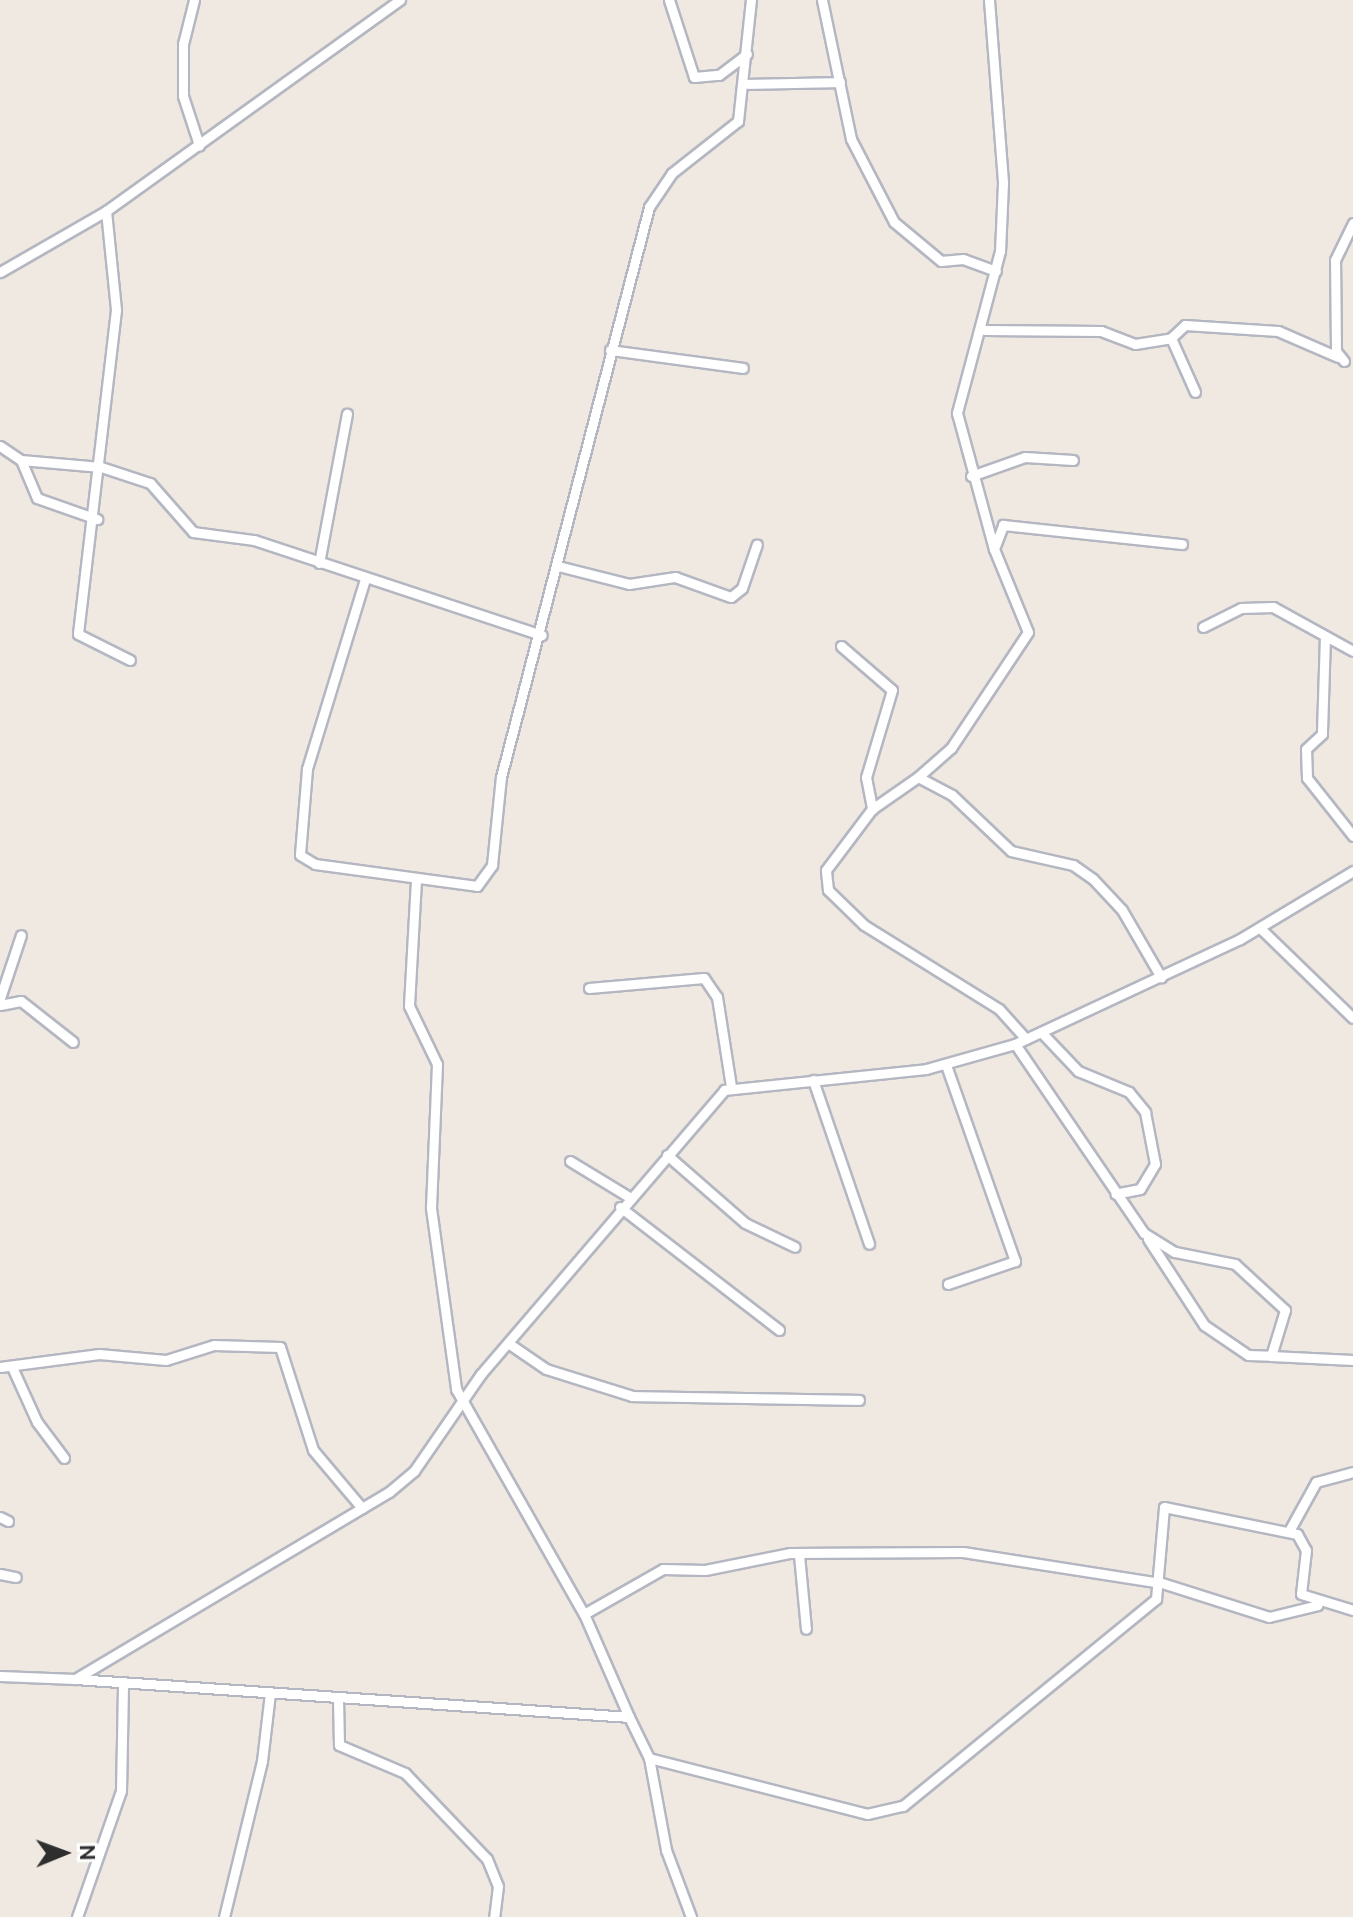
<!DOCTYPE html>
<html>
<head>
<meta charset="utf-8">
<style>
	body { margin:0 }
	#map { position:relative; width:1353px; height:1917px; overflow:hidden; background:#efe9e1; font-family:Ubuntu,sans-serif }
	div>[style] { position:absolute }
	.roads { filter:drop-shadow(2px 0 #b4b7c1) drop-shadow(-2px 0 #b4b7c1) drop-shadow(0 2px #b4b7c1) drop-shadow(0 -2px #b4b7c1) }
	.minor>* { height:9px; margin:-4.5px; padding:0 4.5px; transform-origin:4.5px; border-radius:4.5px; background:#fff }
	span { translate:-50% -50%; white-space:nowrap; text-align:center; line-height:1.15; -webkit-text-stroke:6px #fff; paint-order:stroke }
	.north { position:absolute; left:24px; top:1813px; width:80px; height:80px; -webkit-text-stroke:6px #fff; paint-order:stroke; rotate:89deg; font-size:22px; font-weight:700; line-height:32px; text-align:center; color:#2e2e2e }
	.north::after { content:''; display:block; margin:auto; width:28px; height:36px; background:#2e2e2e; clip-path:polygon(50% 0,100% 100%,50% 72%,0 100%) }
</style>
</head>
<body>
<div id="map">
	<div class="roads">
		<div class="minor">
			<i style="left:194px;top:0;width:45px;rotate:104deg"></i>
			<i style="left:183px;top:44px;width:52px;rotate:90deg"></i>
			<i style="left:183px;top:96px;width:52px;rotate:71.9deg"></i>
			<i style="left:669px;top:0;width:81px;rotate:72deg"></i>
			<i style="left:694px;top:77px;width:25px;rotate:-5deg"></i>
			<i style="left:719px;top:75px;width:35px;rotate:-37deg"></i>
			<i style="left:822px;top:0;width:142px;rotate:78.2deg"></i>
			<i style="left:851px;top:139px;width:93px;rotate:62.6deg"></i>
			<i style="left:894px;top:222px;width:61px;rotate:39.7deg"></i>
			<i style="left:941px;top:261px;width:22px;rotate:-5deg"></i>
			<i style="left:963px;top:259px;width:35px;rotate:20deg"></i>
			<i style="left:989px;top:0;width:184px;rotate:85.6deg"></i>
			<i style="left:1003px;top:183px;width:68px;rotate:92.5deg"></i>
			<i style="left:1000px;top:251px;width:168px;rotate:104.9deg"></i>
			<i style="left:957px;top:413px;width:141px;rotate:74.8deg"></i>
			<i style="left:748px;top:84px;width:92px;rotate:-1.2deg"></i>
			<i style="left:106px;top:211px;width:100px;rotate:84.2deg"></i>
			<i style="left:116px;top:310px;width:326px;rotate:96.7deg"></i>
			<i style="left:78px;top:634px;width:58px;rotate:26.6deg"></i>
			<i style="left:0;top:272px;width:122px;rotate:-29.9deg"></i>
			<i style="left:106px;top:211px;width:362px;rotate:-35.7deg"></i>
			<i style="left:985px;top:330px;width:116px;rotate:0.5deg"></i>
			<i style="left:1101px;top:331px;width:36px;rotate:21deg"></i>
			<i style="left:1135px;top:344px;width:36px;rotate:-9deg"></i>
			<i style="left:1171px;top:338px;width:59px;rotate:66deg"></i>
			<i style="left:1171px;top:338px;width:19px;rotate:-43deg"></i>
			<i style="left:1185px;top:325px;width:93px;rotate:3.7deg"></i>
			<i style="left:1278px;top:331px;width:65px;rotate:23.4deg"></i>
			<i style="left:610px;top:350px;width:134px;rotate:7.7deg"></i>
			<i style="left:1344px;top:361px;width:13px;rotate:-129deg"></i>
			<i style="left:1336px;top:351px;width:91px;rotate:-90.6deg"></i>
			<i style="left:1335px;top:260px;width:41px;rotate:-64.1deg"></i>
			<i style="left:0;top:446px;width:25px;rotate:34deg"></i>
			<i style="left:21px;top:460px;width:80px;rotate:5deg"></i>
			<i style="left:101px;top:467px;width:52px;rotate:18.1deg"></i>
			<i style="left:150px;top:483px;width:65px;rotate:48.7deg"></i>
			<i style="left:193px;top:532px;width:62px;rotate:7.5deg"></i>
			<i style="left:254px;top:540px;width:303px;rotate:18.3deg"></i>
			<i style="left:21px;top:460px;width:41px;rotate:67.2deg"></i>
			<i style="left:37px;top:498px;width:64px;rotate:19.3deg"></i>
			<i style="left:971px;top:476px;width:57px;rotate:-19.4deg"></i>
			<i style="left:1025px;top:457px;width:48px;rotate:3.6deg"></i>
			<i style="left:319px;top:563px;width:152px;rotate:-79.4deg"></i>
			<i style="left:558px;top:566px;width:73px;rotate:14.2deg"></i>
			<i style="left:629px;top:584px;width:47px;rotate:-8.7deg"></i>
			<i style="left:675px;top:577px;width:59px;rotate:19.7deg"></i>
			<i style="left:731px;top:597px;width:14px;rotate:-39deg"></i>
			<i style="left:742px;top:588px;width:46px;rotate:-71.2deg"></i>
			<i style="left:365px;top:579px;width:199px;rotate:107deg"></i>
			<i style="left:307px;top:769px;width:86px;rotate:94.7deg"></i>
			<i style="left:300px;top:855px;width:17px;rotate:31deg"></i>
			<i style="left:315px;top:864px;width:163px;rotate:7.7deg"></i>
			<i style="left:477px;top:886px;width:26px;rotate:-54deg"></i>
			<i style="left:492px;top:865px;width:88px;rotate:-84.2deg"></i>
			<i style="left:501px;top:777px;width:589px;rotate:-75.44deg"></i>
			<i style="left:649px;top:207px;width:41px;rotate:-55.9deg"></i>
			<i style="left:672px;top:173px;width:84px;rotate:-38.2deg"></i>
			<i style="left:738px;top:121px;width:122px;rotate:-83.9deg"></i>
			<i style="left:1203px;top:627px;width:42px;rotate:-26.6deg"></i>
			<i style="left:1241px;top:608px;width:32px;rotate:-2deg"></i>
			<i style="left:1273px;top:607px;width:91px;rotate:28.8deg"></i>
			<i style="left:1325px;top:636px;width:98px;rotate:91.8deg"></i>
			<i style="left:1322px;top:734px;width:22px;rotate:137deg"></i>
			<i style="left:1306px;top:749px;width:29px;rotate:88deg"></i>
			<i style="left:1307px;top:778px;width:74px;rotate:51.6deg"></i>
			<i style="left:841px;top:646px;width:67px;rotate:40.8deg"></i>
			<i style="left:892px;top:690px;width:91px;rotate:106.6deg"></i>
			<i style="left:866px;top:777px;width:33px;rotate:79deg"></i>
			<i style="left:918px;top:777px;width:44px;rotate:-41.3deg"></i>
			<i style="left:951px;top:748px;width:139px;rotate:-56.4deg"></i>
			<i style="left:1028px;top:632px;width:90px;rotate:-112.3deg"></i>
			<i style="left:994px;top:549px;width:26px;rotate:-69deg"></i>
			<i style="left:1003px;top:525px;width:180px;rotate:6.1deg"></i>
			<i style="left:416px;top:880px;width:126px;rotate:93.2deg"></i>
			<i style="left:409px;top:1006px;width:64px;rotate:64.2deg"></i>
			<i style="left:437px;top:1064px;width:144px;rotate:92.4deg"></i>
			<i style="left:431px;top:1208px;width:183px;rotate:82.1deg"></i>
			<i style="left:456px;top:1389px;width:259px;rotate:60.4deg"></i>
			<i style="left:584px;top:1614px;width:112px;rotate:66.4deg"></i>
			<i style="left:1260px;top:928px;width:129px;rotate:44.1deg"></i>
			<i style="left:589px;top:988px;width:115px;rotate:-5deg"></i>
			<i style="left:704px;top:978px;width:23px;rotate:56deg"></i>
			<i style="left:717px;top:997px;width:90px;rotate:81.1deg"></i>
			<i style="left:0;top:998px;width:66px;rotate:-71.6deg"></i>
			<i style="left:0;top:1005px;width:21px;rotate:-11deg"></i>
			<i style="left:21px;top:1001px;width:66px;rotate:38.3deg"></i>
			<i style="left:1041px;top:1032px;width:54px;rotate:46.5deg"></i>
			<i style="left:1078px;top:1071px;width:55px;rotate:22.4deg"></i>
			<i style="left:1129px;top:1092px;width:26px;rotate:51deg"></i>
			<i style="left:1145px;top:1112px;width:53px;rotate:79.1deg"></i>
			<i style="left:1155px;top:1164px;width:29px;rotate:121deg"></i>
			<i style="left:1140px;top:1189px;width:25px;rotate:169deg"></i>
			<i style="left:1026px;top:1039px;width:40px;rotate:-132deg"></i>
			<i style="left:999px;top:1009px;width:159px;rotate:-148.1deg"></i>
			<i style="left:864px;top:925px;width:50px;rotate:-135.8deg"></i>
			<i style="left:828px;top:890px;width:20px;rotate:-96deg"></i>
			<i style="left:826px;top:870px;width:76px;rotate:-53deg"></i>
			<i style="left:872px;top:809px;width:56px;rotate:-34.8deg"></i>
			<i style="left:918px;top:777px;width:38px;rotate:28deg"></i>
			<i style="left:952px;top:795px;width:81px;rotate:43.5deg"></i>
			<i style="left:1011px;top:851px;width:64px;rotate:12.7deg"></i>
			<i style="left:1073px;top:865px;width:24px;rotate:35deg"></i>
			<i style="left:1093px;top:879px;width:42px;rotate:46.9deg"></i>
			<i style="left:1122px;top:910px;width:78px;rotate:59.8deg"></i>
			<i style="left:1015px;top:1044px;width:229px;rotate:55.7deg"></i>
			<i style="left:1144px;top:1233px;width:36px;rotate:32deg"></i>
			<i style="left:1175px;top:1252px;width:61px;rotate:11.3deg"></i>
			<i style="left:1235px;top:1264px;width:68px;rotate:42.6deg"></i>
			<i style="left:1285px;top:1310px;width:48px;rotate:106.9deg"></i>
			<i style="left:1271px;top:1356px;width:82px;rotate:2.8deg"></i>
			<i style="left:946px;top:1065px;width:208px;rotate:70.6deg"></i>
			<i style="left:1015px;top:1261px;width:71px;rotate:161.1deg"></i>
			<i style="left:813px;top:1080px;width:173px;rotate:71.1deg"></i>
			<i style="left:667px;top:1155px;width:103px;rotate:41.1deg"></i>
			<i style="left:745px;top:1223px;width:55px;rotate:25.6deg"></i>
			<i style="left:570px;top:1161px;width:69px;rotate:31.4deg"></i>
			<i style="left:620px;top:1207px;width:201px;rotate:37.7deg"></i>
			<i style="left:1148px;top:1239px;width:103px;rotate:56.9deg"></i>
			<i style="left:1204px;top:1325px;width:53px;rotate:34.3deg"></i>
			<i style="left:1248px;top:1355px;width:23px;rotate:2deg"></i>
			<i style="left:508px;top:1343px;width:46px;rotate:34.4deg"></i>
			<i style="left:546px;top:1369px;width:90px;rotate:17.4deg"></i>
			<i style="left:632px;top:1396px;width:227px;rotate:1deg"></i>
			<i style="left:0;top:1367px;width:100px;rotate:-7.5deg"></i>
			<i style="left:99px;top:1354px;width:67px;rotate:5.1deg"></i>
			<i style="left:166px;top:1360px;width:50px;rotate:-17.4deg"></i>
			<i style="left:214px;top:1345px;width:66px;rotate:1.7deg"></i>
			<i style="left:280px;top:1347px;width:108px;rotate:72.2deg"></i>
			<i style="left:313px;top:1450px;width:76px;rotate:49.8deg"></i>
			<i style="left:12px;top:1367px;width:60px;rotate:65.6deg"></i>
			<i style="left:37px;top:1422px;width:45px;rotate:53.1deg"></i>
			<i style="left:0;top:1517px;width:9px;rotate:27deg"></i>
			<i style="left:1289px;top:1531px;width:56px;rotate:-61.1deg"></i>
			<i style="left:1316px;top:1482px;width:38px;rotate:-15deg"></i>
			<i style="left:799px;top:1555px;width:74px;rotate:84.6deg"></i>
			<i style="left:0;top:1574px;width:16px;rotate:11deg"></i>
			<i style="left:584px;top:1614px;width:91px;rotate:-29.7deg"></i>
			<i style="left:663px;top:1569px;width:42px;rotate:1.4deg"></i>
			<i style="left:705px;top:1570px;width:87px;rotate:-11.3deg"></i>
			<i style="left:790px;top:1553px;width:173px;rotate:-0.3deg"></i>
			<i style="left:963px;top:1552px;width:201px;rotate:8.9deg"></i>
			<i style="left:1162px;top:1583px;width:112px;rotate:17.6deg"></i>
			<i style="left:1269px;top:1617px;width:50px;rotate:-13.8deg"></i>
			<i style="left:0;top:1676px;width:75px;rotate:2.3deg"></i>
			<i style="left:75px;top:1679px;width:365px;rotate:-30.8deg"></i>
			<i style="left:389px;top:1492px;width:33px;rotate:-40deg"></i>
			<i style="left:414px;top:1471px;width:118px;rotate:-55.4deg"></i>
			<i style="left:481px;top:1374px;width:374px;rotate:-49.4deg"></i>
			<i style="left:724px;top:1090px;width:203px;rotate:-5.9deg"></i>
			<i style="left:926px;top:1069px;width:92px;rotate:-15.7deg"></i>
			<i style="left:1015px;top:1044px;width:248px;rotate:-25deg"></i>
			<i style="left:1240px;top:939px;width:132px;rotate:-31deg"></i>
			<i style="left:75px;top:1679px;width:555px;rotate:3.92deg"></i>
			<i style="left:629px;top:1717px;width:46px;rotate:64deg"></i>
			<i style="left:649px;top:1758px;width:94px;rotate:79.5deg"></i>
			<i style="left:666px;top:1850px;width:72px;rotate:69.5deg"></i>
			<i style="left:338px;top:1698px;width:47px;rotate:88.8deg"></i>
			<i style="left:339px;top:1745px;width:72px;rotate:23deg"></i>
			<i style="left:405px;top:1773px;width:119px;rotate:46.4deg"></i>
			<i style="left:487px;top:1859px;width:29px;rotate:68deg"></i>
			<i style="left:498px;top:1886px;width:31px;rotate:97deg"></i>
			<i style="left:649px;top:1758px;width:225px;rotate:14.4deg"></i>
			<i style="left:867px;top:1814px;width:37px;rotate:-13deg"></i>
			<i style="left:903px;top:1806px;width:327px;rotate:-39.3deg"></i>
			<i style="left:1156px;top:1599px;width:92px;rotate:-85deg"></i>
			<i style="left:1164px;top:1507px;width:136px;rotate:11.5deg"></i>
			<i style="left:1297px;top:1534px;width:18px;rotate:61deg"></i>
			<i style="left:1306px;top:1550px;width:44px;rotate:96.5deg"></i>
			<i style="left:1301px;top:1594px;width:54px;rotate:17.1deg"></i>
			<i style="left:77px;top:1917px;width:133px;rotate:-70.8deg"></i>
			<i style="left:121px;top:1791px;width:108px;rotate:-88.9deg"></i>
			<i style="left:224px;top:1917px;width:161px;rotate:-76.3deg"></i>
			<i style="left:262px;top:1761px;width:68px;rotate:-83.3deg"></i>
		</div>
	</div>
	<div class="north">N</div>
</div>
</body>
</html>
